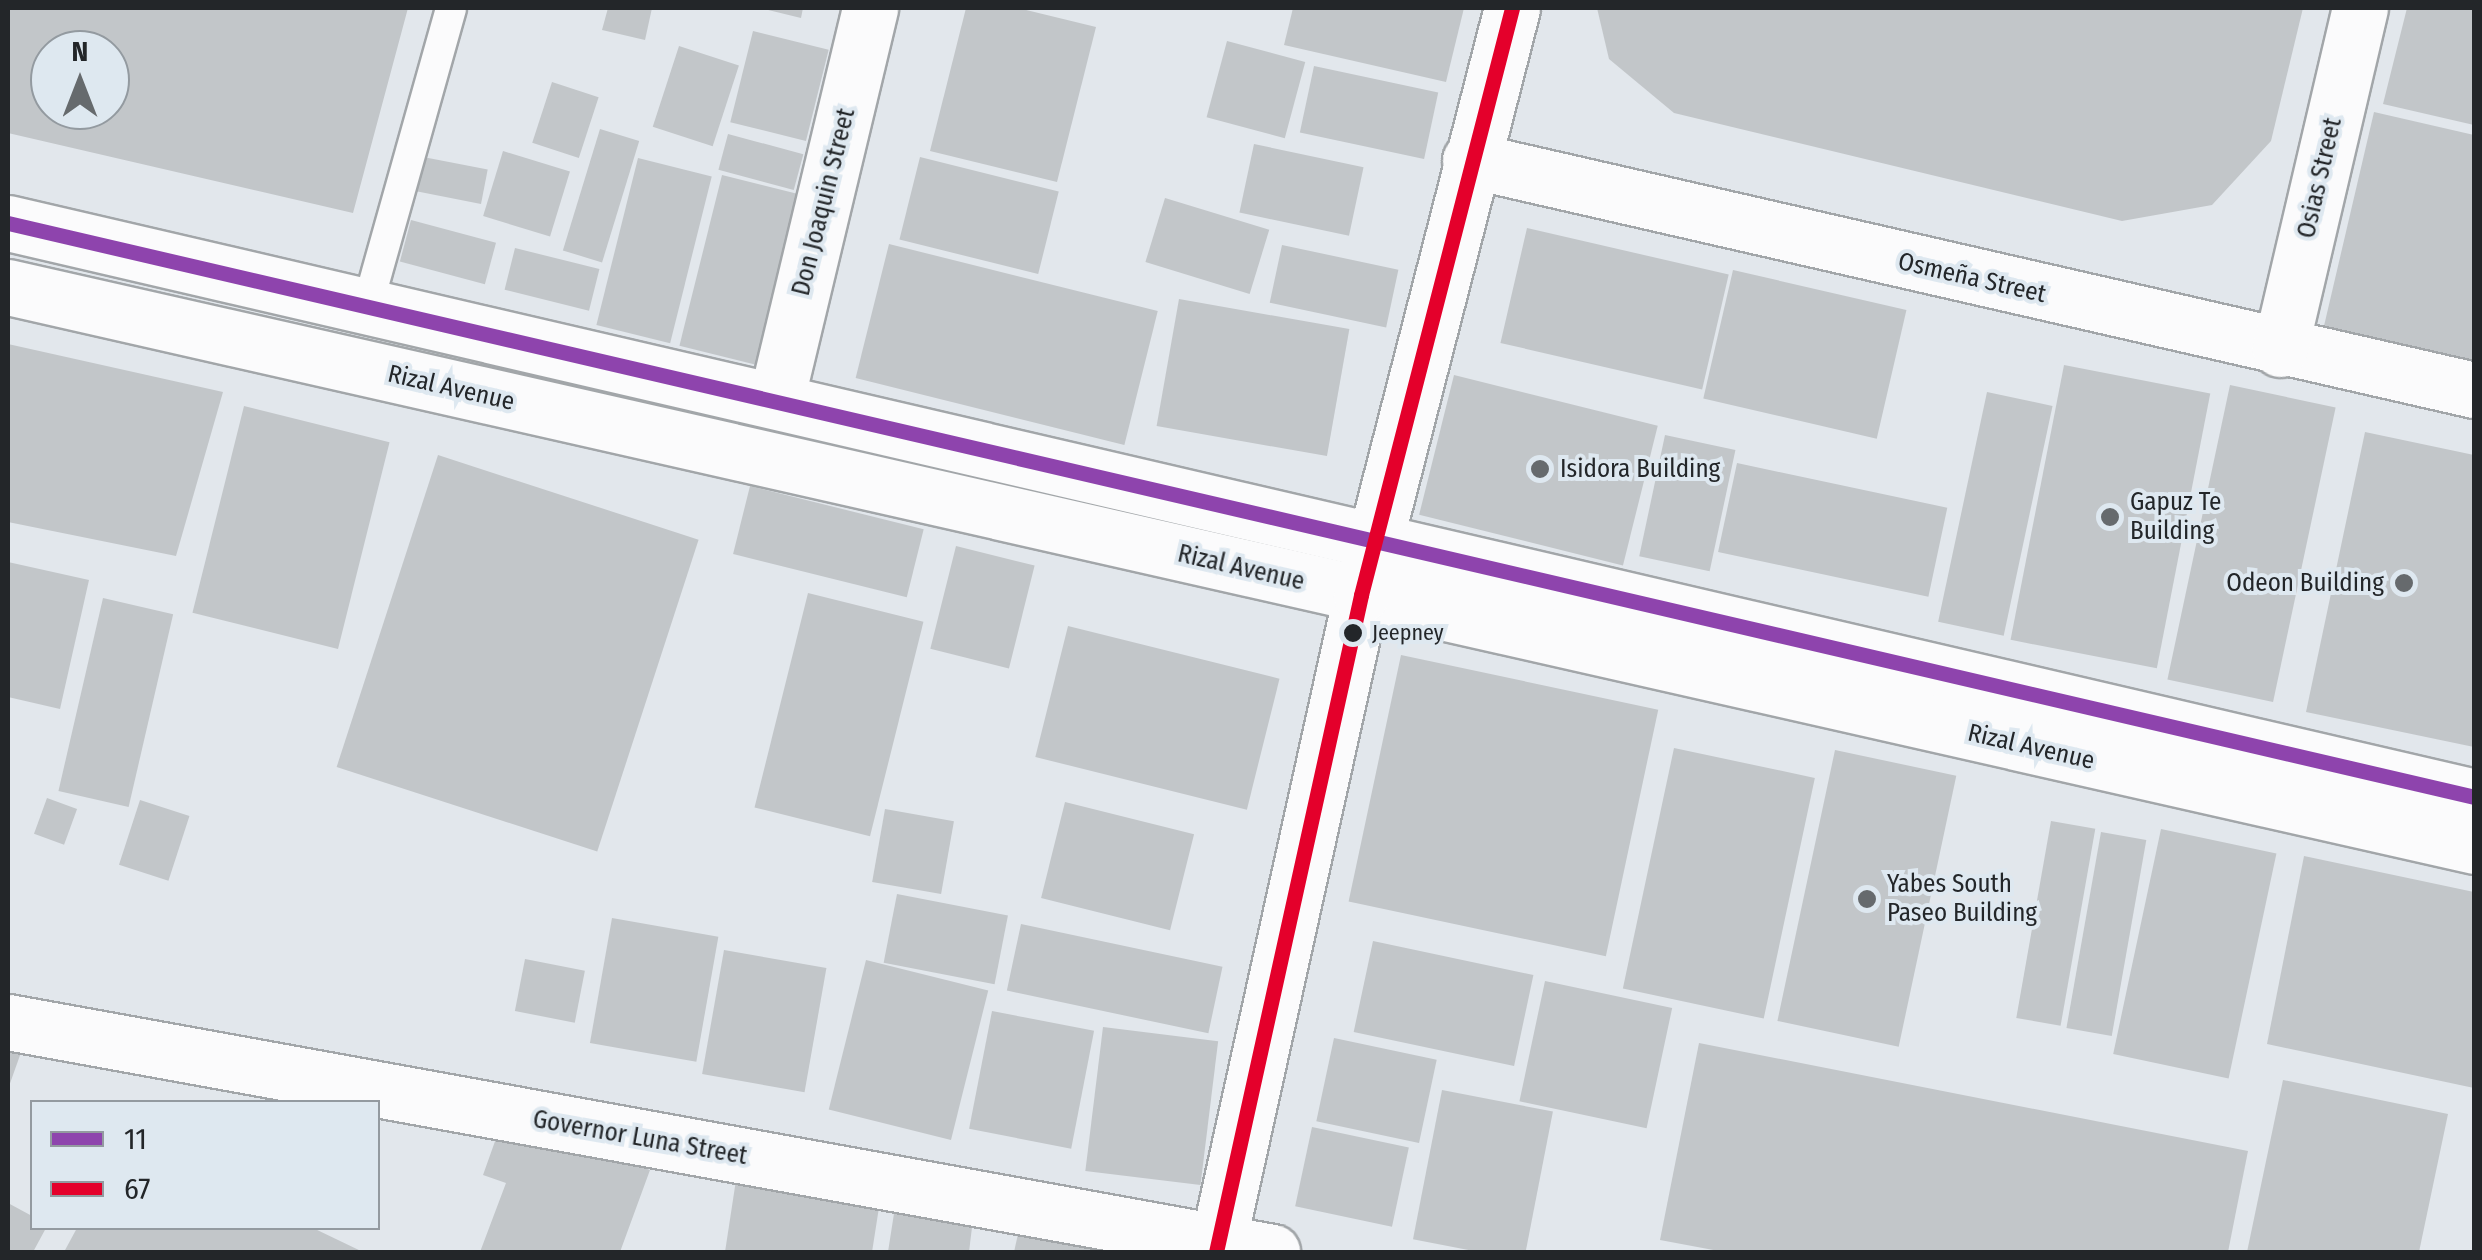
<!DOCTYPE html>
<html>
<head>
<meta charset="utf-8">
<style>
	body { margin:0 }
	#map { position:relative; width:2482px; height:1260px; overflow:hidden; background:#e2e7ec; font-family:"Fira Sans Condensed",sans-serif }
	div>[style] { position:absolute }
	.building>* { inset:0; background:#c2c6c9; transform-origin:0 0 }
	.roads { filter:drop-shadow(2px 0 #a2a6a9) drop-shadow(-2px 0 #a2a6a9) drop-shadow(0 2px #a2a6a9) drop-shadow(0 -2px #a2a6a9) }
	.lane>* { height:30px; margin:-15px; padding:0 15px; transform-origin:15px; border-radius:15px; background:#fbfbfc }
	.street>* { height:55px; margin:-27.5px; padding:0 27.5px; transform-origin:27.5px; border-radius:27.5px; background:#fbfbfc }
	.secondary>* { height:55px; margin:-27.5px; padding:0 27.5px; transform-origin:27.5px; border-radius:27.5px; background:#fbfbfc }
	.bus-1>* { height:15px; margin:-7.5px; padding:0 7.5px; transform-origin:7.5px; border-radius:7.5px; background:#8e44ad }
	.bus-2>* { height:15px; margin:-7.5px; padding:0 7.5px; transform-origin:7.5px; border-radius:7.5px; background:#e4002b }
	.dots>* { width:28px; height:28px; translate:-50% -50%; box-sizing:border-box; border:5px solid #dee8f0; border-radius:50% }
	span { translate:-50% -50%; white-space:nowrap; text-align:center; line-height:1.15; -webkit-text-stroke:8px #dee8f0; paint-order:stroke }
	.bus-label { font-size:22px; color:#232629 }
	.left { translate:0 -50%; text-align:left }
	.street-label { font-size:25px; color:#232629 }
	.poi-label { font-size:25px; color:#232629 }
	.right { translate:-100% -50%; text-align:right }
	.frame { position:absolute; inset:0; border:10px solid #232629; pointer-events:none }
	.legend { position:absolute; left:30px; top:1100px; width:350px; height:130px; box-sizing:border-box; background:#dee8f0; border:2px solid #939aa0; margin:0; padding:12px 18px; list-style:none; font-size:30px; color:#232629 }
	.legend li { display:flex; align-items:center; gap:20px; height:50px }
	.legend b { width:50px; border:2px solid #939aa0 }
	.north { position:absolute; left:30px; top:30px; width:100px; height:100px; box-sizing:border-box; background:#dee8f0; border:2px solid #939aa0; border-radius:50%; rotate:0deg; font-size:28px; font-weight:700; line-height:40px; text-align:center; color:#232629 }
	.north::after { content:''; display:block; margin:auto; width:35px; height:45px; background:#666a6d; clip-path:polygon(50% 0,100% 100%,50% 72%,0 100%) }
</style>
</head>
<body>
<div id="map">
	<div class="building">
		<i style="clip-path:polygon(evenodd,8px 8px,408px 8px,353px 213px,8px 133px,8px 8px,50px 50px,110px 50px,110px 110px,50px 110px,50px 50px)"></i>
		<i style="clip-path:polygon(608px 8px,652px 8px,645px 40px,602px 30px)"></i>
		<i style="clip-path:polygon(760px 8px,803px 8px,801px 18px)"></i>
		<i style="clip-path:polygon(966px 8px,1018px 8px,1096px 27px,1057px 182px,930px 151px)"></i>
		<i style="clip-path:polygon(1293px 8px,1464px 8px,1446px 82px,1284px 45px)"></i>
		<i style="clip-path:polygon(1597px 8px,2303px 8px,2271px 141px,2212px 205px,2122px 221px,1674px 113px,1609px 59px)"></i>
		<i style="clip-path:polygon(2407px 8px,2474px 9px,2474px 125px,2383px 104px)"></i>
		<i style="left:753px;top:31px;width:78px;height:94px;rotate:14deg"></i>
		<i style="left:1227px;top:41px;width:81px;height:79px;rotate:15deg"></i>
		<i style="left:679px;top:46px;width:63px;height:85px;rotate:18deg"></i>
		<i style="left:1314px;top:66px;width:127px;height:68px;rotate:12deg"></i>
		<i style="left:552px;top:82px;width:49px;height:64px;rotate:18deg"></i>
		<i style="clip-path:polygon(2374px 112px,2474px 135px,2474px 361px,2324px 326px)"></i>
		<i style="left:600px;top:129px;width:41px;height:127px;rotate:17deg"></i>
		<i style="left:728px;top:134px;width:78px;height:37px;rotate:15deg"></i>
		<i style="left:1254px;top:144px;width:112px;height:70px;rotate:12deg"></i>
		<i style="left:503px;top:151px;width:70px;height:68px;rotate:17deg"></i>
		<i style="left:418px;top:156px;width:71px;height:35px;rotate:11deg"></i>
		<i style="left:920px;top:157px;width:143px;height:85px;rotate:14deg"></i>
		<i style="left:638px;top:158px;width:76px;height:172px;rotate:14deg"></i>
		<i style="left:722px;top:175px;width:96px;height:176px;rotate:14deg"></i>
		<i style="left:1165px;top:198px;width:109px;height:67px;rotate:17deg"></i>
		<i style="left:411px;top:220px;width:88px;height:43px;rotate:15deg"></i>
		<i style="left:1527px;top:228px;width:207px;height:118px;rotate:13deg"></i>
		<i style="left:889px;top:244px;width:277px;height:138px;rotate:14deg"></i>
		<i style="left:1282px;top:245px;width:119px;height:59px;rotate:12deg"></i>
		<i style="left:515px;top:248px;width:87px;height:43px;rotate:14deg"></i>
		<i style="left:1733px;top:270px;width:178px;height:132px;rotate:13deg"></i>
		<i style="left:1179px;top:299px;width:173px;height:129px;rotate:10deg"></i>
		<i style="clip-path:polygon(8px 344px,223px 392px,176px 556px,8px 522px)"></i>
		<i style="left:2064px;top:365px;width:149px;height:280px;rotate:11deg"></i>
		<i style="left:1454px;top:375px;width:210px;height:144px;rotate:14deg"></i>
		<i style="left:2230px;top:385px;width:108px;height:301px;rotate:12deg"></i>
		<i style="left:1987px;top:392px;width:67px;height:235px;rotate:12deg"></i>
		<i style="left:244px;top:406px;width:150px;height:213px;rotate:14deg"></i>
		<i style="clip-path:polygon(2365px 432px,2474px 455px,2474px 747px,2306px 712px)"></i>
		<i style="left:1665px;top:435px;width:72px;height:124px;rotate:12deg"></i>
		<i style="left:438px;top:455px;width:274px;height:328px;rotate:18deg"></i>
		<i style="left:1737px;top:463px;width:215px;height:91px;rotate:12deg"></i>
		<i style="left:750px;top:486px;width:179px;height:70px;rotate:14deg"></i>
		<i style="left:956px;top:546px;width:81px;height:106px;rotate:14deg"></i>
		<i style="clip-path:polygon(8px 562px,89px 580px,60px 709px,8px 697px)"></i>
		<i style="left:808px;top:593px;width:119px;height:221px;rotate:14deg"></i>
		<i style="left:103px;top:598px;width:72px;height:198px;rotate:13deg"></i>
		<i style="left:1068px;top:626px;width:218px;height:135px;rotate:14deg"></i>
		<i style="left:1401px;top:655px;width:263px;height:252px;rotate:12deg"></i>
		<i style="left:1674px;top:748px;width:144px;height:246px;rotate:12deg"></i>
		<i style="left:1835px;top:750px;width:124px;height:277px;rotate:12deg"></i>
		<i style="left:47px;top:798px;width:32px;height:38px;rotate:20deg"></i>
		<i style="left:140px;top:800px;width:52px;height:68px;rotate:18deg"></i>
		<i style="left:1065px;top:802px;width:133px;height:99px;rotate:14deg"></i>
		<i style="left:885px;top:809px;width:70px;height:74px;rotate:10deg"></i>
		<i style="left:2051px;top:821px;width:45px;height:200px;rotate:10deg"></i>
		<i style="left:2161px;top:829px;width:118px;height:230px;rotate:12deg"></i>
		<i style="left:2101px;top:832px;width:46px;height:199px;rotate:10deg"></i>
		<i style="clip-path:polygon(2304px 856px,2474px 892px,2474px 1088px,2267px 1044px)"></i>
		<i style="left:897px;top:894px;width:113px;height:70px;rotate:11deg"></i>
		<i style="left:612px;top:918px;width:108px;height:127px;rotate:10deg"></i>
		<i style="left:1021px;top:924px;width:206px;height:68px;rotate:12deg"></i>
		<i style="left:1373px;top:941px;width:164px;height:93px;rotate:12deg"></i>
		<i style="left:724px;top:950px;width:104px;height:126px;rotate:10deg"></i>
		<i style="left:525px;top:959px;width:61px;height:53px;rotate:11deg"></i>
		<i style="left:866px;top:960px;width:126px;height:154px;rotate:14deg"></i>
		<i style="left:1545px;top:981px;width:130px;height:123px;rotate:12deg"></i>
		<i style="left:992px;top:1011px;width:104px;height:120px;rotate:11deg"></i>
		<i style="left:1103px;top:1027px;width:116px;height:145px;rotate:7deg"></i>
		<i style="left:1334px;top:1038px;width:105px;height:85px;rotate:12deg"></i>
		<i style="clip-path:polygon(8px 1039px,24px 1044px,8px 1089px)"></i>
		<i style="clip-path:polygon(1699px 1043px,2248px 1151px,2228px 1252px,1724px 1252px,1660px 1240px)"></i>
		<i style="clip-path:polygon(2283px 1080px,2448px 1114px,2419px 1252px,2247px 1252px)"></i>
		<i style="left:1442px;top:1090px;width:113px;height:152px;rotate:11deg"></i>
		<i style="clip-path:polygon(504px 1116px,650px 1170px,620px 1252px,480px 1252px,506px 1183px,483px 1175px)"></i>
		<i style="left:1312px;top:1127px;width:99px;height:81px;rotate:12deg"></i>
		<i style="clip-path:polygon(736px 1180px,880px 1201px,872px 1252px,725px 1252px)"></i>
		<i style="clip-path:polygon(8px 1203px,32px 1216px,32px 1228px,46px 1228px,33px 1252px,8px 1252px)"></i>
		<i style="clip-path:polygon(895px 1207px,973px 1219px,969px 1252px,888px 1252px)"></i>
		<i style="clip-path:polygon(1020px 1225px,1130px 1252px,1014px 1252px)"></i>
		<i style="clip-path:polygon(77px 1228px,313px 1228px,363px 1252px,64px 1252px)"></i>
	</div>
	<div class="roads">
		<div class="lane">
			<i style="left:368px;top:304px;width:307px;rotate:-74.3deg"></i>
		</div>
		<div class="street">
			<i style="left:1470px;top:160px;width:1030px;rotate:12.9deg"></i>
			<i style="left:2280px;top:349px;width:350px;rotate:-76.8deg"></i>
			<i style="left:777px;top:396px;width:399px;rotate:-76.5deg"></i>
			<i style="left:8px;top:1022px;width:1285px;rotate:10.31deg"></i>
		</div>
		<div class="secondary">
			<i style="left:8px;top:223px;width:2532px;rotate:13.1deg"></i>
			<i style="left:8px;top:287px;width:2529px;rotate:12.77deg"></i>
			<i style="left:1216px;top:1252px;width:673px;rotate:-77.55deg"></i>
			<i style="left:1361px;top:595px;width:606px;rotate:-75.57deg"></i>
		</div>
	</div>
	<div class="bus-1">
		<i style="left:8px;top:223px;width:2532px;rotate:13.1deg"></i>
	</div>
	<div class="bus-2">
		<i style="left:1216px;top:1252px;width:673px;rotate:-77.55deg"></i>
		<i style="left:1361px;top:595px;width:606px;rotate:-75.57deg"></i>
	</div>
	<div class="dots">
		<i style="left:1540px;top:469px;background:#666a6d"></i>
		<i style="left:2110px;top:517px;background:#666a6d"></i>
		<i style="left:2404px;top:583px;background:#666a6d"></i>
		<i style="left:1353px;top:633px;background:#232629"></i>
		<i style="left:1867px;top:899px;background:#666a6d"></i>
	</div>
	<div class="bus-label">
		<span class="left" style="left:1372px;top:633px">Jeepney</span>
	</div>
	<div class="street-label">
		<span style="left:2320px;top:178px;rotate:-77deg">Osias Street</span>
		<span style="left:824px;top:202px;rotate:-76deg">Don Joaquin Street</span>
		<span style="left:1972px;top:278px;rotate:13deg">Osmeña Street</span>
		<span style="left:451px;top:388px;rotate:13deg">Rizal Avenue</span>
		<span style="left:1241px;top:568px;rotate:13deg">Rizal Avenue</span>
		<span style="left:2031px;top:747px;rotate:13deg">Rizal Avenue</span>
		<span style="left:640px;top:1138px;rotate:10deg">Governor Luna Street</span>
	</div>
	<div class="poi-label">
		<span class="left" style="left:1560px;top:469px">Isidora Building</span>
		<span class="left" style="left:2130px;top:517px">Gapuz Te<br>Building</span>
		<span class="right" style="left:2384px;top:583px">Odeon Building</span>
		<span class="left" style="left:1887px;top:899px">Yabes South<br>Paseo Building</span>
	</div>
	<div class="frame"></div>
	<ul class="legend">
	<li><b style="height:12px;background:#8e44ad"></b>11</li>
	<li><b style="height:12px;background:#e4002b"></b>67</li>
	</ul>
	<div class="north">N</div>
</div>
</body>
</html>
